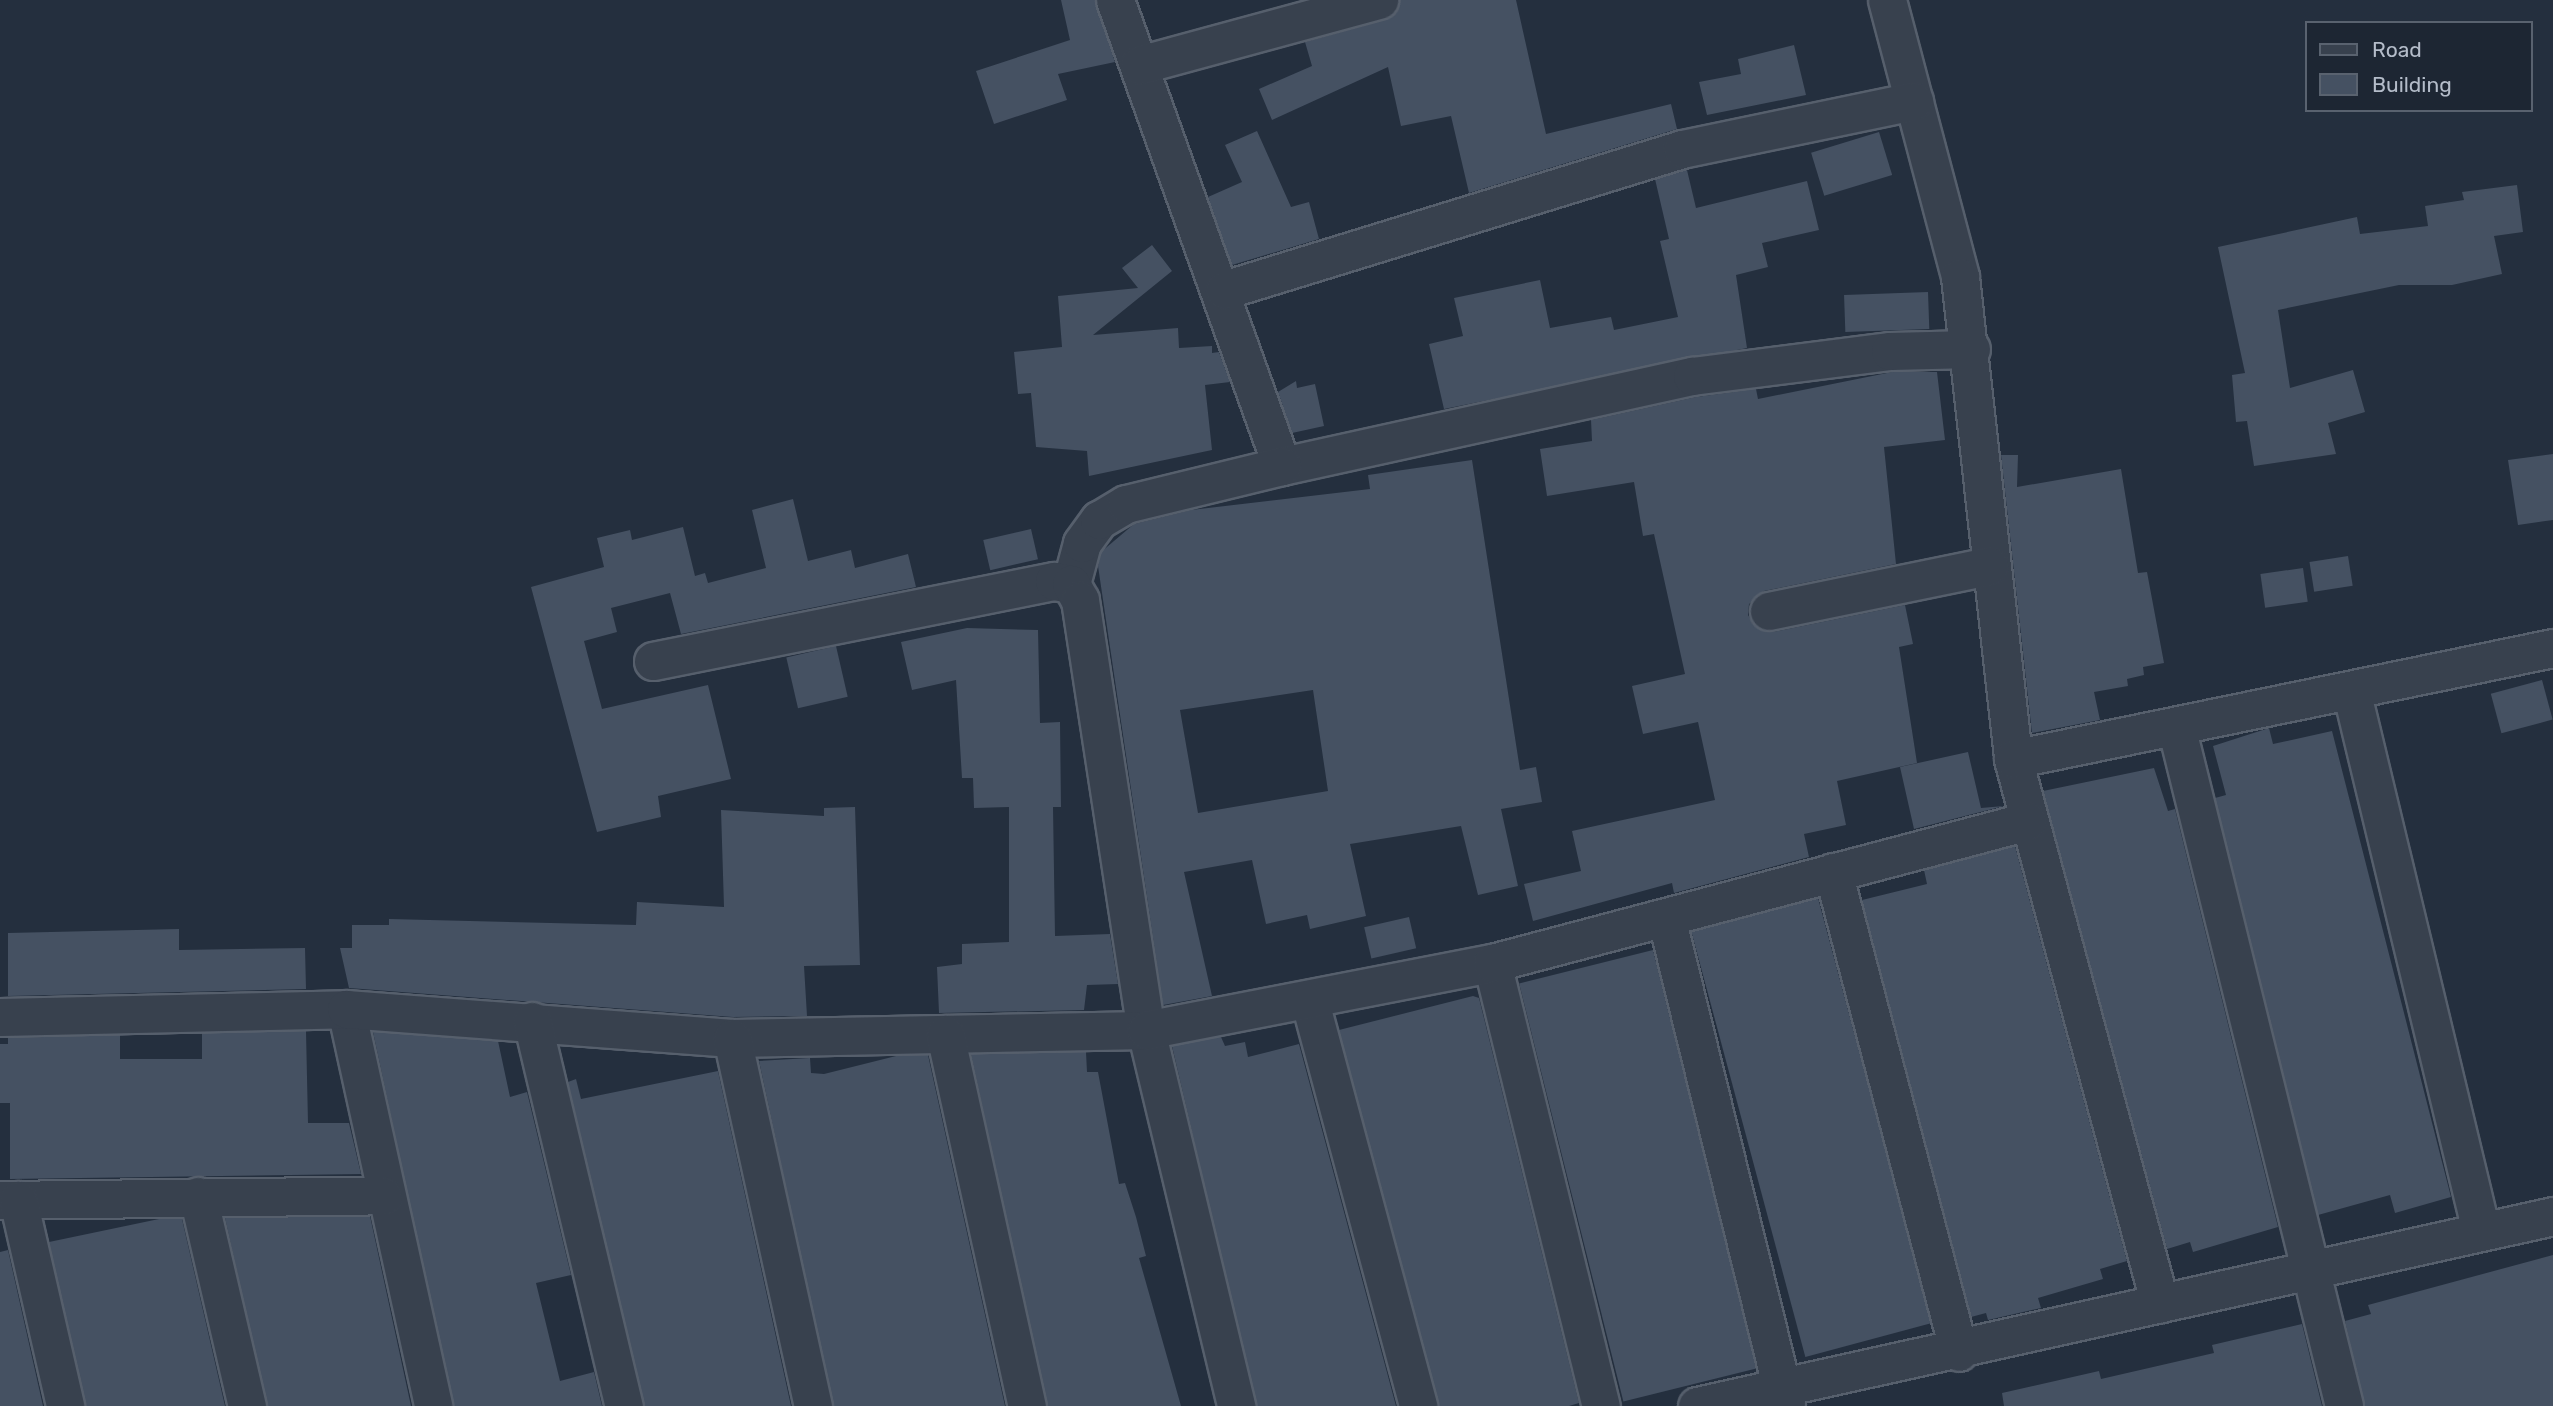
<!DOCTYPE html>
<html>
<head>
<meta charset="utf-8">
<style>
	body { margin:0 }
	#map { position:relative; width:2553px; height:1406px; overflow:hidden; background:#242f3e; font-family:Rubik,sans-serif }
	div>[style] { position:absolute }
	.building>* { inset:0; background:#455162; transform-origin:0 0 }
	.roads { filter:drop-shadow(2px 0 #565f6c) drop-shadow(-2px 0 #565f6c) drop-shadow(0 2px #565f6c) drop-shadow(0 -2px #565f6c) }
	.street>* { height:37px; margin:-18.5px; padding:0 18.5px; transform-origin:18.5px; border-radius:18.5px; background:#38414e }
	span { translate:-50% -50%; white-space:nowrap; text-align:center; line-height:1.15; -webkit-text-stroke:7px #1d2633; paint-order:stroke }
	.legend { position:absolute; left:2305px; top:21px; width:228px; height:91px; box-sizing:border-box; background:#1d2633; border:2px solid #59626f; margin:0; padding:9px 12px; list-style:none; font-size:21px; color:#b4bcc9 }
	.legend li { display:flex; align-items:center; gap:14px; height:35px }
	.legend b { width:35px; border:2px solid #59626f }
</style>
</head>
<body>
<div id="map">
	<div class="building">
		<i style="clip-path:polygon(1061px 0,1095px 0,1115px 62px,1058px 74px,1067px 100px,994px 124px,976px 71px,1070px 40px)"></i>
		<i style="clip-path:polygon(1399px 0,1516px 0,1546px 134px,1671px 104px,1677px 129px,1469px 193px,1451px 116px,1401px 126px,1388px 67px,1272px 120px,1259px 89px,1312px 66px,1305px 42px,1385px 20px)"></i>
		<i style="clip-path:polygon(1794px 45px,1806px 95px,1707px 115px,1699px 82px,1741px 74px,1738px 59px)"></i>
		<i style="clip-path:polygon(1257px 131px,1291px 207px,1309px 202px,1319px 239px,1232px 265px,1208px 197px,1242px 182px,1225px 145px)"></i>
		<i style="left:1879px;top:132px;width:45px;height:71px;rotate:73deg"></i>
		<i style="clip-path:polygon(1687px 170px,1696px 208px,1807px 181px,1819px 230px,1762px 243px,1768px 267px,1736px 275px,1747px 348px,1444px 409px,1429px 344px,1463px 336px,1454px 298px,1540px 280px,1550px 328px,1611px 317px,1614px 330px,1678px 317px,1660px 241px,1669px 239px,1655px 179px)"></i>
		<i style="clip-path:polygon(2517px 185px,2523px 232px,2494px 236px,2502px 274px,2452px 285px,2399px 285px,2278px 310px,2290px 388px,2353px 370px,2365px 412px,2328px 423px,2336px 454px,2254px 466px,2247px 421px,2236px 422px,2232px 375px,2245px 373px,2218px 247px,2357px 217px,2360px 234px,2428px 226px,2425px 206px,2464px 200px,2462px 192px)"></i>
		<i style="clip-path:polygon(1152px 245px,1172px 271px,1093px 335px,1178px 328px,1179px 348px,1212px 346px,1212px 353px,1219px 352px,1230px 382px,1205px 385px,1212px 450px,1089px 476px,1087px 451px,1036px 447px,1031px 393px,1018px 394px,1014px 352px,1062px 347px,1058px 296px,1138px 288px,1122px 268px)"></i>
		<i style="left:1928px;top:292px;width:37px;height:84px;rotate:88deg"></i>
		<i style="clip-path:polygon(1892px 372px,1937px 372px,1945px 440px,1884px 447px,1896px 564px,1764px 591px,1749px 604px,1748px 615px,1754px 625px,1773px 632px,1905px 605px,1913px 644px,1899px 647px,1917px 763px,1837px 781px,1846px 825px,1804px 834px,1809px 857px,1674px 893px,1672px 883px,1533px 921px,1524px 884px,1581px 871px,1572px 831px,1715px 800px,1698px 722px,1643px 734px,1632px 686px,1685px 674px,1654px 534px,1643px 536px,1634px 482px,1547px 496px,1540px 449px,1592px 441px,1591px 420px,1696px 397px,1756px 389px,1758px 399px)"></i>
		<i style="clip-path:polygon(1296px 381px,1297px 388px,1315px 384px,1324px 426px,1292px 433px,1278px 392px)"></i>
		<i style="clip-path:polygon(2553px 454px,2553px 520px,2518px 525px,2508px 460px)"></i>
		<i style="clip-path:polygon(2001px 455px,2018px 455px,2017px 487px,2121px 469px,2138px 573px,2147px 572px,2164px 663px,2143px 667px,2144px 675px,2127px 679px,2128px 686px,2094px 692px,2100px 720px,2032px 733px)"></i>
		<i style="clip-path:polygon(evenodd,1472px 460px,1520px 770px,1536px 767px,1542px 802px,1501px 809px,1518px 886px,1478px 895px,1461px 826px,1350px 844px,1366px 916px,1310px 929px,1307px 915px,1266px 924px,1252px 860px,1184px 872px,1212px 996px,1163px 1005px,1098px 566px,1101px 552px,1134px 524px,1191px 510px,1370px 489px,1368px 475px,1472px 460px,1313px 690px,1328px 791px,1198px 813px,1180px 710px,1313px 690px)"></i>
		<i style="clip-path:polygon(793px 499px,808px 561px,851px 550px,855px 568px,908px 554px,916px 587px,681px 634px,670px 593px,611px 608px,617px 632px,584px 641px,602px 709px,708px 685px,731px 779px,658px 796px,661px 817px,597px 832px,531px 587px,604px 567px,597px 538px,630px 530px,632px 540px,683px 527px,695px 576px,705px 573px,708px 583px,766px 568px,752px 510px)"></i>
		<i style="left:1031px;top:529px;width:31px;height:49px;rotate:77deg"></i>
		<i style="left:2348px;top:556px;width:30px;height:39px;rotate:81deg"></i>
		<i style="left:2303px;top:568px;width:34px;height:43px;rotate:82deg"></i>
		<i style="clip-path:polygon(967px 628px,1038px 630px,1040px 723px,1060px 722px,1061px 807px,1053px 807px,1055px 936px,1110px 934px,1118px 984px,1087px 985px,1084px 1010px,939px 1013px,937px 967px,962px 964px,962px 944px,1009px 942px,1009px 807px,974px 808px,973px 778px,962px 778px,956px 680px,912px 690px,901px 642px)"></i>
		<i style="left:836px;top:646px;width:52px;height:51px;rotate:77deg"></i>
		<i style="left:2542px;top:680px;width:41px;height:53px;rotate:75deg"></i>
		<i style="clip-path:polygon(2269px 728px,2273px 744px,2332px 731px,2451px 1197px,2395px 1213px,2390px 1195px,2318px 1215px,2215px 798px,2226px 795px,2213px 746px)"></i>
		<i style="clip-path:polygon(1968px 752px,1981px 808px,2004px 806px,1914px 829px,1900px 767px)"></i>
		<i style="clip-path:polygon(2154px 768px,2168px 811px,2175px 809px,2278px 1227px,2193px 1252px,2190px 1242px,2167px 1249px,2043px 791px)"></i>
		<i style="clip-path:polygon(855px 807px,860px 965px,804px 966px,807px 1016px,733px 1017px,349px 988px,340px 948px,352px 948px,352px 925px,389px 925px,389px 919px,636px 925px,637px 902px,724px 907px,721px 810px,824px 816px,824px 808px)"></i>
		<i style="clip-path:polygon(2015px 846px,2127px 1261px,2100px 1269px,2103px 1279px,2038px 1298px,2041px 1308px,1988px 1320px,1986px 1313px,1971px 1317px,1862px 900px,1927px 884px,1924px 870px)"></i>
		<i style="left:1818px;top:898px;width:440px;height:131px;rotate:75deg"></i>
		<i style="left:1409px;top:917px;width:32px;height:46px;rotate:77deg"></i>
		<i style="clip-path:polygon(179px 929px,179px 950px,305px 948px,306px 989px,8px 996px,8px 933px)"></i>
		<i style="left:1653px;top:950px;width:431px;height:138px;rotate:76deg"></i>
		<i style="clip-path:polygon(1473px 996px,1479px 998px,1579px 1403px,1569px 1406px,1438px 1406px,1339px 1030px)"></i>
		<i style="clip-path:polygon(306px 1031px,308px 1123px,349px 1123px,361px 1174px,10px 1179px,10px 1103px,0 1103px,0 1044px,8px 1044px,8px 1038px,120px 1035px,120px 1059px,202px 1059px,202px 1033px)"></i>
		<i style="clip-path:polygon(373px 1032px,498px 1041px,510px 1097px,527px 1092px,571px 1275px,536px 1283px,560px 1381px,594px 1372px,602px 1406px,453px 1406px)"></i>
		<i style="clip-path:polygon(1221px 1037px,1225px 1046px,1245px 1042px,1248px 1057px,1299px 1044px,1396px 1406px,1256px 1406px,1172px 1046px)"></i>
		<i style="clip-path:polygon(1086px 1052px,1087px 1072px,1098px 1072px,1119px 1184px,1125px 1183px,1136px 1217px,1146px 1256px,1139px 1258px,1181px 1406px,1047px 1406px,971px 1054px)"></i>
		<i style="clip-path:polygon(928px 1055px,1005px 1406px,833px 1406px,759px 1061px,810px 1058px,811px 1073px,824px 1074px,896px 1056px)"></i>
		<i style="clip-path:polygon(718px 1071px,791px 1406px,644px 1406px,568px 1082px,576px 1079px,581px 1099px)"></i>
		<i style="clip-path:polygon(370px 1216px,411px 1406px,267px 1406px,225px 1218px)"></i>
		<i style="clip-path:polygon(159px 1219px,182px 1219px,225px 1406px,85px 1406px,49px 1242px)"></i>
		<i style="clip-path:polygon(8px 1250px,43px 1406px,0 1406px,0 1252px)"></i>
		<i style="clip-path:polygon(2553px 1255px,2553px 1406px,2364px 1406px,2345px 1321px,2371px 1314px,2368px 1305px)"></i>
		<i style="clip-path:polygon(2302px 1324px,2322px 1406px,2004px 1406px,2002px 1393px,2099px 1371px,2101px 1379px,2214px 1353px,2212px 1345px)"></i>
	</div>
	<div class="roads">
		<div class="street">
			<i style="left:1115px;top:0;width:495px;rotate:70.3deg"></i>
			<i style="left:1282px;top:466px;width:420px;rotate:-12.4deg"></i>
			<i style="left:1692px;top:376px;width:200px;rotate:-7.2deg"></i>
			<i style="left:1890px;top:351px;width:81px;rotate:-1.4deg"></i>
			<i style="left:1887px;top:0;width:286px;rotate:75.2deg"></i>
			<i style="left:1960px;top:277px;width:485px;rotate:83.7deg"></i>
			<i style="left:2013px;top:759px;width:564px;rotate:74.91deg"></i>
			<i style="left:1139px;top:65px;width:249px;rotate:-15.2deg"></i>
			<i style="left:1224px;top:290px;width:479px;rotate:-17.1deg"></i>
			<i style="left:1682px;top:149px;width:237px;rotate:-11.7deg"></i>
			<i style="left:1071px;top:584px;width:42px;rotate:-75deg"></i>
			<i style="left:1082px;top:543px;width:29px;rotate:-54deg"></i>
			<i style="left:1099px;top:520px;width:31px;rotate:-31deg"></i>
			<i style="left:1126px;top:504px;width:161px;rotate:-13.7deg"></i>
			<i style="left:1769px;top:611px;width:225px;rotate:-11.6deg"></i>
			<i style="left:653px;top:661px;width:409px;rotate:-11.3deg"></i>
			<i style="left:1054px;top:581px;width:17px;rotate:10deg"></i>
			<i style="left:1071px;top:584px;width:18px;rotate:61deg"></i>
			<i style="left:1080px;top:600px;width:435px;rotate:81.3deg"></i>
			<i style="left:1146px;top:1030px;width:387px;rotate:76.5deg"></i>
			<i style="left:2352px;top:694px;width:552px;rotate:76.49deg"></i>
			<i style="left:2176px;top:726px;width:700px;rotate:76.12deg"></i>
			<i style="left:2013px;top:759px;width:551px;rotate:-11.62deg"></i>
			<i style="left:1833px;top:872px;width:496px;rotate:75.3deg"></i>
			<i style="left:1667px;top:921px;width:499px;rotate:76.2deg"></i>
			<i style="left:1492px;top:963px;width:456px;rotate:76.2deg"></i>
			<i style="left:1310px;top:1002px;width:418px;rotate:75deg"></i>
			<i style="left:346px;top:1009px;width:406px;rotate:77.6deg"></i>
			<i style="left:0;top:1017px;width:346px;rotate:-1.3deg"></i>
			<i style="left:346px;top:1009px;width:387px;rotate:4.3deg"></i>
			<i style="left:732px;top:1038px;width:414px;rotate:-1.1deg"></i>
			<i style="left:1146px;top:1030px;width:352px;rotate:-11deg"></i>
			<i style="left:1492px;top:963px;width:554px;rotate:-14.84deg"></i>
			<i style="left:532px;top:1021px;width:396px;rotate:76.6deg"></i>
			<i style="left:945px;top:1034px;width:381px;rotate:77.6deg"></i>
			<i style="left:732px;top:1038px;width:377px;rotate:77.6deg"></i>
			<i style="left:198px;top:1196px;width:216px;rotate:76.9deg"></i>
			<i style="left:0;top:1200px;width:383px;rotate:-0.7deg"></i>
			<i style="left:18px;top:1200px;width:211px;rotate:77.1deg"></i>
			<i style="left:1697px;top:1406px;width:877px;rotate:-12.51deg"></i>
		</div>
	</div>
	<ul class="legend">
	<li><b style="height:9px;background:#38414e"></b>Road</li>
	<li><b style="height:19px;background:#455162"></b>Building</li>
	</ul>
</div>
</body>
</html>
